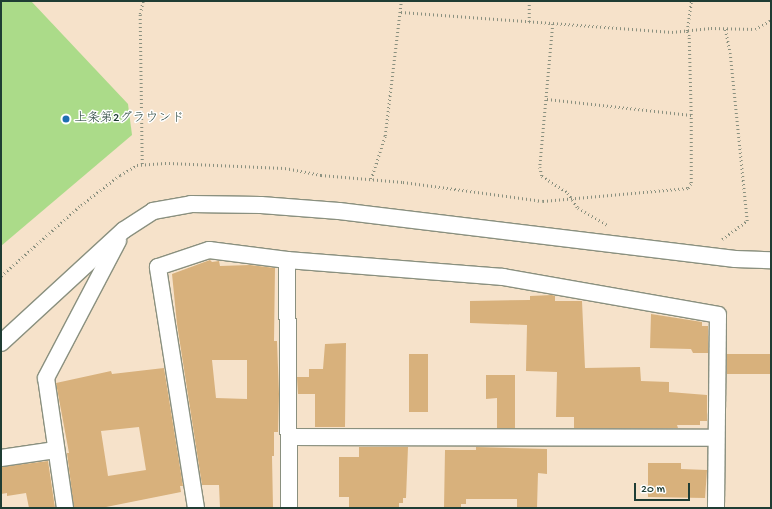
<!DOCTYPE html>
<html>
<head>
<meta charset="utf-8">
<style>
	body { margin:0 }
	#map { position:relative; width:772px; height:509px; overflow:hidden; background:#f6e2ca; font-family:"Gochi Hand","Klee One",sans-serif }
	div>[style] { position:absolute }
	.green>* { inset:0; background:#abdb89 }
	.building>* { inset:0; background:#d8b17c; transform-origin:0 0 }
	.path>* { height:2.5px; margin-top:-1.25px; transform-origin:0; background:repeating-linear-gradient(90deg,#8a907f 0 1px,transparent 0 4px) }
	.roads { filter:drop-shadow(1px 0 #8a907f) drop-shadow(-1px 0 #8a907f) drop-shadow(0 1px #8a907f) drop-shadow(0 -1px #8a907f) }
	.minor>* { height:16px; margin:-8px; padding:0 8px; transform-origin:8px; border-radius:8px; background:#fff }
	.dots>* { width:11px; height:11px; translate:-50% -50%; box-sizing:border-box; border:2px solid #fff; border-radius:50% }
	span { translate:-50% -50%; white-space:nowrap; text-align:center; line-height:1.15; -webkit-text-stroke:3px #fff; paint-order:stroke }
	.poi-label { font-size:13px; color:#1f3d34 }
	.left { translate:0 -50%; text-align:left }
	.frame { position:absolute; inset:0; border:2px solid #1f3d34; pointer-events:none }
	.scale { position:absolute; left:634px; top:483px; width:56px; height:18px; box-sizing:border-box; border:2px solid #1f3d34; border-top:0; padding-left:5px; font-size:12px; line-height:14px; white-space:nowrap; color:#1f3d34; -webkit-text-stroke:3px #fff; paint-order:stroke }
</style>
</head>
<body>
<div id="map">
	<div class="green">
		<i style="clip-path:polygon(1px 1px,31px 1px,128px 104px,132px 135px,1px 246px)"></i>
	</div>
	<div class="building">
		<i style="clip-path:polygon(evenodd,210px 260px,212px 262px,219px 261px,220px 266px,250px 265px,275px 268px,274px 341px,277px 341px,279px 394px,278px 432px,274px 432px,274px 456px,272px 456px,273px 508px,220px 508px,219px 485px,202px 485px,177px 324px,172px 274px,210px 260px,212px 360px,247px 360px,247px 399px,216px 398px,212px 360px)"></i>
		<i style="clip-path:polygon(552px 295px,555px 296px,555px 301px,582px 301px,585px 368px,640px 367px,641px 381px,669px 382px,669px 392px,707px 395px,707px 421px,700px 421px,700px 425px,677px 425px,678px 428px,574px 428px,574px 417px,556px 417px,557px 372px,526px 371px,527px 325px,470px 323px,470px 301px,530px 300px,530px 296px)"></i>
		<i style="clip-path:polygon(651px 314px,702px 322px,702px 326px,708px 326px,708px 353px,693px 353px,691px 349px,650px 348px)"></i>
		<i style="clip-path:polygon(346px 343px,345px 427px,315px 427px,315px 394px,298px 394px,297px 377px,309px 377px,309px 369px,323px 369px,325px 344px)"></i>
		<i style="left:409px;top:354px;width:19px;height:58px"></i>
		<i style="left:727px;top:354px;width:43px;height:20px"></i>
		<i style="clip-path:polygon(evenodd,164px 368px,183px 486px,180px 486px,181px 492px,101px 508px,74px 508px,67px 453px,69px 453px,56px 383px,111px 371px,112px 374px,164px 368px,139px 427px,146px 470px,108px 476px,101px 431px,139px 427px)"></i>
		<i style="clip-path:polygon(486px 375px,515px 375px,515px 428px,497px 428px,497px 398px,486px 399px)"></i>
		<i style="clip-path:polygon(359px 447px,408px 447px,406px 498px,403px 498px,403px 503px,399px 503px,399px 508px,349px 508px,349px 497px,339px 497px,339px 457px,359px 457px)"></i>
		<i style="clip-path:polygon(476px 447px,547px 449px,547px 474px,538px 473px,537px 508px,517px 508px,517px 499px,466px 499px,466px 504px,461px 504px,461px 508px,444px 508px,445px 450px,476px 450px)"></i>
		<i style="clip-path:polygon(48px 461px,55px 508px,29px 508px,26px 493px,7px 496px,7px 493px,1px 494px,1px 467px)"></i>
		<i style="clip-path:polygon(648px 463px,681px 463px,681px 469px,707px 470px,705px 498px,648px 497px)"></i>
	</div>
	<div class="path">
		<i style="left:401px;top:12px;width:272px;rotate:4.2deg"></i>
		<i style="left:672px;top:32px;width:39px;rotate:-6deg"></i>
		<i style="left:711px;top:28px;width:44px;rotate:1.3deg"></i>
		<i style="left:755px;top:29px;width:18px;rotate:-29deg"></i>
		<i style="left:529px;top:22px;width:21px;rotate:-90deg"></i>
		<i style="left:553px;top:24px;width:144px;rotate:95.2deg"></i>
		<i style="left:540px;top:167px;width:9px;rotate:77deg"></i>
		<i style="left:542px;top:176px;width:31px;rotate:33deg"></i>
		<i style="left:568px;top:193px;width:18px;rotate:56deg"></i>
		<i style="left:578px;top:208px;width:34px;rotate:30deg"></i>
		<i style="left:547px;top:99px;width:145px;rotate:6.3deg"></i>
		<i style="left:142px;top:164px;width:150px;rotate:-90.8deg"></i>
		<i style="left:140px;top:14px;width:13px;rotate:-77deg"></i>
		<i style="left:371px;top:179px;width:45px;rotate:-72deg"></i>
		<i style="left:385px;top:136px;width:136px;rotate:-83.2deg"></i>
		<i style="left:722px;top:239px;width:31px;rotate:-36deg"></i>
		<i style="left:747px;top:221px;width:168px;rotate:-95.8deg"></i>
		<i style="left:730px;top:54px;width:26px;rotate:-101deg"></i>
		<i style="left:1px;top:276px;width:107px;rotate:-41.6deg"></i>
		<i style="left:81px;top:205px;width:49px;rotate:-37.6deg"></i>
		<i style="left:120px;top:175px;width:20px;rotate:-30deg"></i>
		<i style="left:137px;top:165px;width:32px;rotate:-4deg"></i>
		<i style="left:169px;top:163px;width:116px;rotate:2.5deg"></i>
		<i style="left:285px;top:168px;width:37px;rotate:11deg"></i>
		<i style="left:321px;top:175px;width:82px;rotate:4.9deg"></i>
		<i style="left:403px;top:182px;width:141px;rotate:7.7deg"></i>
		<i style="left:543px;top:201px;width:146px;rotate:-5.1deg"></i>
		<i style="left:688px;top:188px;width:6px;rotate:-59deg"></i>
		<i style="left:691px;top:183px;width:68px;rotate:-90deg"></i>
		<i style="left:691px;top:115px;width:79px;rotate:-91.5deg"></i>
		<i style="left:689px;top:36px;width:5px;rotate:-112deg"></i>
		<i style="left:687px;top:31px;width:30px;rotate:-82deg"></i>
	</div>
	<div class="roads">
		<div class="minor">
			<i style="left:287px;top:260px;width:248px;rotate:89.5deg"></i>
			<i style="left:1px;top:343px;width:167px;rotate:-42.6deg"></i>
			<i style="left:124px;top:230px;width:35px;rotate:-33deg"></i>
			<i style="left:153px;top:211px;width:39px;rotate:-10deg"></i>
			<i style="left:191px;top:204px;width:70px;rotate:0.8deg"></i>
			<i style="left:261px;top:205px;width:78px;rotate:4.4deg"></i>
			<i style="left:339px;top:211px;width:399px;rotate:6.9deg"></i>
			<i style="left:735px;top:259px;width:36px;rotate:2deg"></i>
			<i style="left:290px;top:437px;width:426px;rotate:0.1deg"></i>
			<i style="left:1px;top:458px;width:55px;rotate:-8.4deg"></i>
			<i style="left:65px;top:508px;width:131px;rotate:-98.3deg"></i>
			<i style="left:46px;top:378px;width:155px;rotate:-62.3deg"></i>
			<i style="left:196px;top:508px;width:244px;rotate:-99deg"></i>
			<i style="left:158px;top:267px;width:54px;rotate:-18.4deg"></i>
			<i style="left:209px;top:250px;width:79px;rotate:7.3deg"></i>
			<i style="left:287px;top:260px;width:217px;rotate:4.5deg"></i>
			<i style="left:503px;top:277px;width:218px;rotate:10deg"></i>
			<i style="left:718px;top:315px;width:193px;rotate:90.6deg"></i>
		</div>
	</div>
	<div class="dots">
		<i style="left:66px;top:119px;background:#1f6fb2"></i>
	</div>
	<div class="poi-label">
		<span class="left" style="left:74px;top:119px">上条第2グラウンド</span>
	</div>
	<div class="frame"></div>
	<div class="scale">20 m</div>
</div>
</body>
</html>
